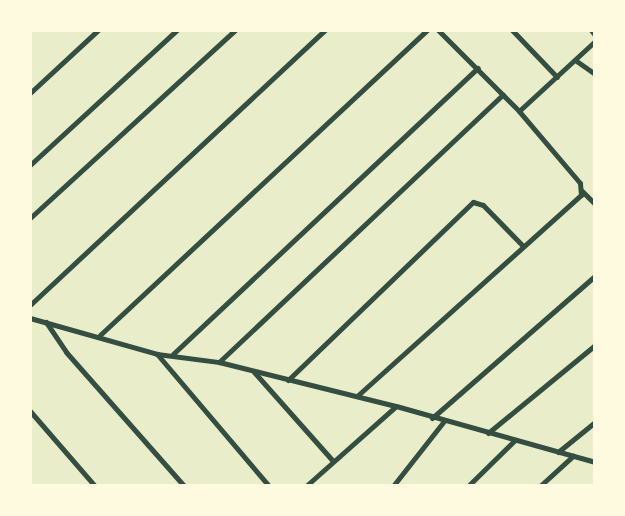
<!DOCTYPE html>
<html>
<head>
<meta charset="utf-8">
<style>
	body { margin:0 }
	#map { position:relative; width:625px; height:516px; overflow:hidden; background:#e9edc9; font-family:"Public Sans",sans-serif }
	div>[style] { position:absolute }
	.minor>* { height:5px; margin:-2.5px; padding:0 2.5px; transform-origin:2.5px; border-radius:2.5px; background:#344e41 }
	span { translate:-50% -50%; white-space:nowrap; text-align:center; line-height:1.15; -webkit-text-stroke:4.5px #fefae0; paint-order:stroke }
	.frame { position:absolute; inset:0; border:32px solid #fefae0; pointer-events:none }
</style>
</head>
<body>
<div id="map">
	<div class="minor">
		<i style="left:438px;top:30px;width:115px;rotate:45deg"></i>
		<i style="left:512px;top:30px;width:65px;rotate:46.2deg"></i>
		<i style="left:591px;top:30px;width:6px;rotate:51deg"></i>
		<i style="left:575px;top:60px;width:24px;rotate:35deg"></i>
		<i style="left:30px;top:93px;width:93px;rotate:-42.8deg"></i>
		<i style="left:30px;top:165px;width:200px;rotate:-42.6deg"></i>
		<i style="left:582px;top:191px;width:18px;rotate:45deg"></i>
		<i style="left:30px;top:218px;width:278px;rotate:-42.5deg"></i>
		<i style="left:30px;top:305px;width:403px;rotate:-43deg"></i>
		<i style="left:30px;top:318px;width:132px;rotate:15.8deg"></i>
		<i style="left:157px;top:354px;width:63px;rotate:7.4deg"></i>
		<i style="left:219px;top:362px;width:182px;rotate:14deg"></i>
		<i style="left:396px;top:406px;width:207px;rotate:15.7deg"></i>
		<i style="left:46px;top:322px;width:36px;rotate:56deg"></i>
		<i style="left:66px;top:352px;width:179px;rotate:48.6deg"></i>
		<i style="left:100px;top:335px;width:447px;rotate:-43deg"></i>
		<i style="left:157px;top:354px;width:173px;rotate:49.7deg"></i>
		<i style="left:173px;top:354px;width:418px;rotate:-43.2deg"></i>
		<i style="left:219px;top:362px;width:390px;rotate:-43.3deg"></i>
		<i style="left:254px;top:372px;width:119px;rotate:48.4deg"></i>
		<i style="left:288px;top:380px;width:257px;rotate:-43.9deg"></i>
		<i style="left:473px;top:202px;width:10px;rotate:17deg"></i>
		<i style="left:483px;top:205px;width:57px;rotate:45.7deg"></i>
		<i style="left:357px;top:396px;width:301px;rotate:-41.9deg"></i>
		<i style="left:581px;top:195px;width:12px;rotate:-95deg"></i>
		<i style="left:580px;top:183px;width:94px;rotate:-130.3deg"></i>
		<i style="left:519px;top:111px;width:103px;rotate:-42.6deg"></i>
		<i style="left:30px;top:411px;width:99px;rotate:49.1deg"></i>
		<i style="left:432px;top:418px;width:216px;rotate:-41.1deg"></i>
		<i style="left:488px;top:433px;width:139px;rotate:-39.4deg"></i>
		<i style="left:558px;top:452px;width:48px;rotate:-39deg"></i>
		<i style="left:306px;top:486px;width:120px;rotate:-41.6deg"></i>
		<i style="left:393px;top:486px;width:83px;rotate:-51.9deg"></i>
		<i style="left:468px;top:486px;width:66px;rotate:-44.4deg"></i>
		<i style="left:540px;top:486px;width:45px;rotate:-42.3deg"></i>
	</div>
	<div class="frame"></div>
</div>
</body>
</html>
